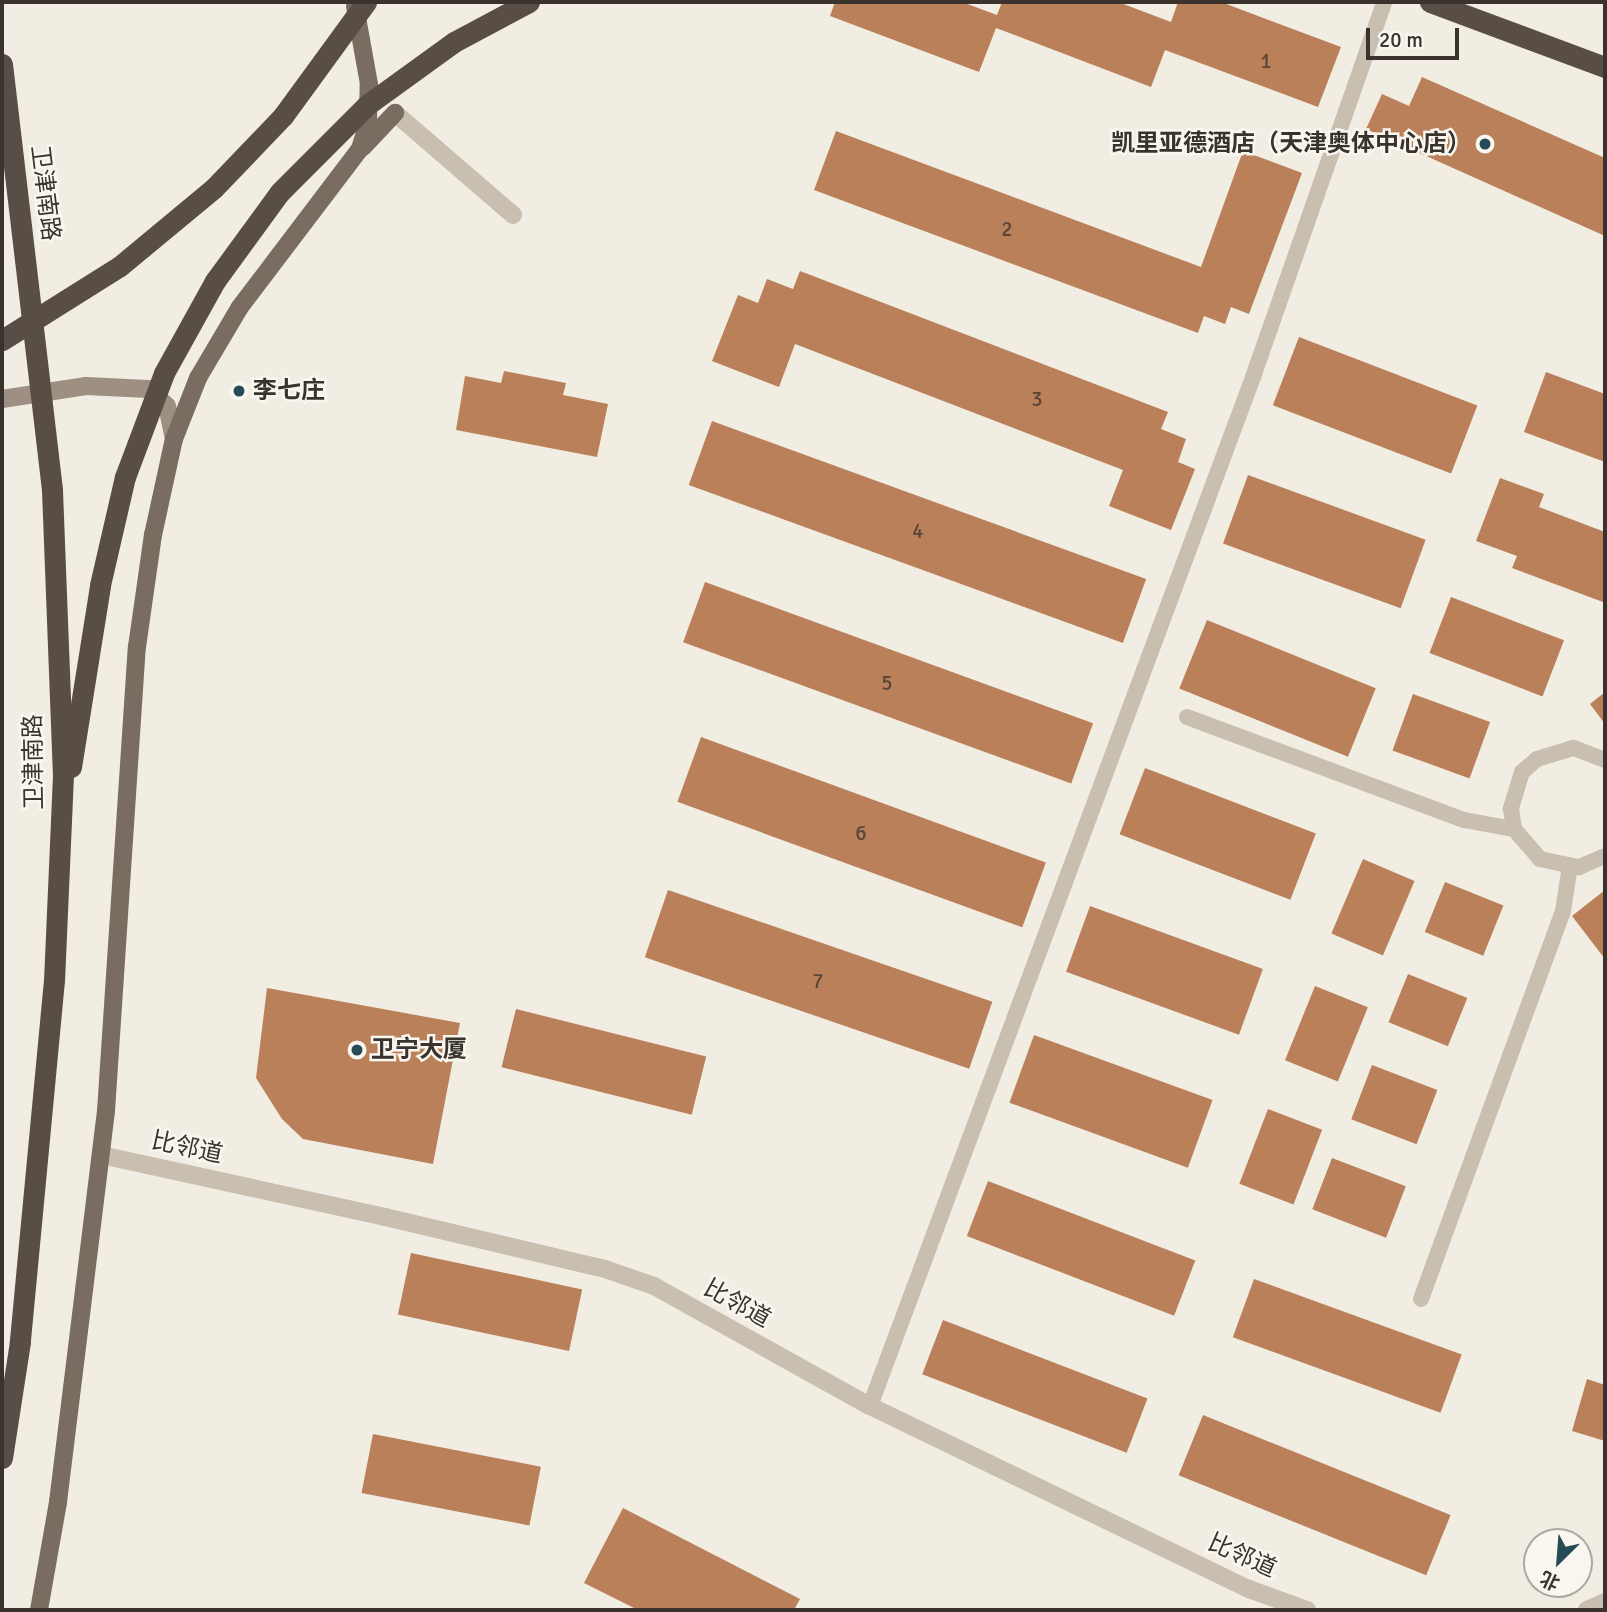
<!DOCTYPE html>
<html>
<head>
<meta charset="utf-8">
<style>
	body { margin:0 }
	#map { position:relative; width:1607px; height:1612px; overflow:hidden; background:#f2ede3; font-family:Signika,"Noto Sans SC",sans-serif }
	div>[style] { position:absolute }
	.building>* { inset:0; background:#b98059; transform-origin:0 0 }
	.lane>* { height:16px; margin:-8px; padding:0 8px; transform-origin:8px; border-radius:8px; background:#c9bfb0 }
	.street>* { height:18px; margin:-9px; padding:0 9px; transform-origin:9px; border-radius:9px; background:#c9bfb0 }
	.secondary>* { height:18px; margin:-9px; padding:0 9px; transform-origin:9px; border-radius:9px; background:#9d8f81 }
	.primary>* { height:18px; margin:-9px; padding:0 9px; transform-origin:9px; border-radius:9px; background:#796c60 }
	.highway>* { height:21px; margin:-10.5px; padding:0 10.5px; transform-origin:10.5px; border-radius:10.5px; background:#594e45 }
	.highway-bridge>* { height:21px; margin:-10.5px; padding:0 10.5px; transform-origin:10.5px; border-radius:10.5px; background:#594e45 }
	.dots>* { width:19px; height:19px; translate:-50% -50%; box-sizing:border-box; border:4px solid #f9f6ef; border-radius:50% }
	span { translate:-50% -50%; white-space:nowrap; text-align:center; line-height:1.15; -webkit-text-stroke:5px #f9f6ef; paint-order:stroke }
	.number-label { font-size:21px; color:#594638 }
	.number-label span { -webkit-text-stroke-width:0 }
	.poi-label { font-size:24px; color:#39322d; font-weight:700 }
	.right { translate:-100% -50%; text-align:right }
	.left { translate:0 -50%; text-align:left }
	.street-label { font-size:24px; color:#39322d }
	.frame { position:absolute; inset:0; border:4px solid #39322d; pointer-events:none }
	.north { position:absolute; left:1523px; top:1528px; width:70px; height:70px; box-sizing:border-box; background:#f9f6ef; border:2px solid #aca8a1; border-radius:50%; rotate:205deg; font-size:19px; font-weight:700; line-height:28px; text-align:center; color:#39322d }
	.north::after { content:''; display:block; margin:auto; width:24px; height:32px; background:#264b56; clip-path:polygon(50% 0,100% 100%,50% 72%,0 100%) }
	.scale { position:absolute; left:1366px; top:28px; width:93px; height:32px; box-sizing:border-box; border:4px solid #39322d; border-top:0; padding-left:9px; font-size:21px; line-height:24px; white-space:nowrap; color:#39322d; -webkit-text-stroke:5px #f9f6ef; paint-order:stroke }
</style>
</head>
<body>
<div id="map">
	<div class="building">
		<i style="clip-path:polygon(835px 2px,962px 2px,997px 15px,1002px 2px,1118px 2px,1171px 22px,1178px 2px,1221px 2px,1341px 47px,1318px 107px,1165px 50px,1151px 87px,996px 28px,979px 72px,830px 16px)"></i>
		<i style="clip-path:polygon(1422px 77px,1605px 158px,1605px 236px,1366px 129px,1382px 94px,1409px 106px)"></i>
		<i style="clip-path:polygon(836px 131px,1201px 267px,1243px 151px,1302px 173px,1249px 314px,1231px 307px,1225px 324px,1204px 316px,1198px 333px,814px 190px)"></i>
		<i style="clip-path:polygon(800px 271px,1168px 412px,1161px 429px,1186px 439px,1178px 462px,1195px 469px,1171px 530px,1109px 506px,1123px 470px,795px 344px,779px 387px,712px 361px,738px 295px,758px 303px,767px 279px,793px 289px)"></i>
		<i style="left:1299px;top:337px;width:191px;height:73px;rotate:21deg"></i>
		<i style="clip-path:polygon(504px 371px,566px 383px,563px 395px,608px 404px,597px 457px,456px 430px,465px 376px,501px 383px)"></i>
		<i style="clip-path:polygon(1546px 372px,1605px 394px,1605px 462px,1524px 432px)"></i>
		<i style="left:712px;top:421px;width:462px;height:68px;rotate:20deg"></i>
		<i style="left:1248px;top:475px;width:189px;height:73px;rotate:20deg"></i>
		<i style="clip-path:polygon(1500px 478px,1544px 494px,1539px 507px,1605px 532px,1603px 602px,1512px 568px,1517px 556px,1476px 541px)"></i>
		<i style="left:705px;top:582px;width:413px;height:64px;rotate:20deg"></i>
		<i style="left:1451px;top:597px;width:121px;height:60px;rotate:21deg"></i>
		<i style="left:1207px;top:620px;width:182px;height:74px;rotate:22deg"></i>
		<i style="clip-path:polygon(1605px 692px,1605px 724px,1590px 704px)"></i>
		<i style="left:1413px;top:694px;width:82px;height:60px;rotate:20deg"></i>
		<i style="left:701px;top:737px;width:367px;height:69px;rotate:20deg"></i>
		<i style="left:1145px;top:768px;width:183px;height:71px;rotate:21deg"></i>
		<i style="left:1363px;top:859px;width:56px;height:81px;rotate:23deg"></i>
		<i style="left:1445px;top:882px;width:63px;height:54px;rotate:22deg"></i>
		<i style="left:668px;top:890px;width:343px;height:71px;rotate:19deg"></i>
		<i style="clip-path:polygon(1605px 890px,1605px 959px,1572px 916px)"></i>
		<i style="left:1090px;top:906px;width:184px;height:70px;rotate:20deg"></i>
		<i style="left:1408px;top:974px;width:64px;height:52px;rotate:22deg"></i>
		<i style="left:1315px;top:986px;width:57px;height:80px;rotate:22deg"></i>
		<i style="clip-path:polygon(267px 988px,460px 1023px,433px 1164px,303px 1139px,282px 1119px,256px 1078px)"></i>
		<i style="left:516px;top:1009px;width:196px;height:60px;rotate:14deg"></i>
		<i style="left:1034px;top:1035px;width:190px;height:72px;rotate:20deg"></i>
		<i style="left:1372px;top:1065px;width:70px;height:58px;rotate:21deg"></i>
		<i style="left:1268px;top:1109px;width:58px;height:80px;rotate:21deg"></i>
		<i style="left:1332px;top:1158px;width:79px;height:55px;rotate:21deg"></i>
		<i style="left:988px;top:1181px;width:222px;height:59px;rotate:21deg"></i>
		<i style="left:411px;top:1253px;width:175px;height:63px;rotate:12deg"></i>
		<i style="left:1254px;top:1279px;width:221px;height:62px;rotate:20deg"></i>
		<i style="left:943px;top:1320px;width:219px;height:58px;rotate:21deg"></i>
		<i style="clip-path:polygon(1587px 1379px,1605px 1385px,1605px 1441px,1572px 1431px)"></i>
		<i style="left:1203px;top:1415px;width:267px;height:65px;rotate:22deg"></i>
		<i style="left:373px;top:1434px;width:171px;height:60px;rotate:11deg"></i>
		<i style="clip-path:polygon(623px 1508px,800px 1599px,794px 1610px,638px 1610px,584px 1583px)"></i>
	</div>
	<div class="lane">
		<i style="left:1187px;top:717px;width:296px;rotate:20.4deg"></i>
		<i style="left:1464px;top:820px;width:51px;rotate:10.2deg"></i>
		<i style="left:1605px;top:760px;width:34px;rotate:-159deg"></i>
		<i style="left:1573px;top:748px;width:38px;rotate:163deg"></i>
		<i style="left:1537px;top:759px;width:20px;rotate:139deg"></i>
		<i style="left:1522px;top:772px;width:39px;rotate:107deg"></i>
		<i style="left:1511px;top:809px;width:20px;rotate:81deg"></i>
		<i style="left:1514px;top:829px;width:40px;rotate:49deg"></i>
		<i style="left:1540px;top:859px;width:40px;rotate:12deg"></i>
		<i style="left:1579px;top:867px;width:28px;rotate:-23deg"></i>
		<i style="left:1421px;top:1299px;width:413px;rotate:-69.9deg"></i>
		<i style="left:1563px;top:911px;width:46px;rotate:-81.2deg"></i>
		<i style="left:870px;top:1406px;width:1098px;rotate:-69.58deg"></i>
		<i style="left:1253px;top:377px;width:397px;rotate:-70.7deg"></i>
	</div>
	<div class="street">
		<i style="left:395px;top:113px;width:156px;rotate:40.8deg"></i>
		<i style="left:101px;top:1155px;width:291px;rotate:12.3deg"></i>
		<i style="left:385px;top:1217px;width:226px;rotate:13.3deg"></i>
		<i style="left:605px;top:1269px;width:52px;rotate:19.1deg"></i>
		<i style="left:654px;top:1286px;width:247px;rotate:29.1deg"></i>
		<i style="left:870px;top:1406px;width:421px;rotate:25.8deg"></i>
		<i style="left:1249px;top:1589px;width:62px;rotate:19.9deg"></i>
		<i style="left:1587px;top:1610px;width:20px;rotate:-24deg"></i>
	</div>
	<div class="secondary">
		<i style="left:2px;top:399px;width:85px;rotate:-8.8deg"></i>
		<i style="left:86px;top:386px;width:62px;rotate:2.8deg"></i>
		<i style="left:148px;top:389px;width:25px;rotate:42deg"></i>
		<i style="left:167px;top:406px;width:34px;rotate:78deg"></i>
	</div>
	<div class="primary">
		<i style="left:363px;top:147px;width:47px;rotate:-46.7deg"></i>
		<i style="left:39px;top:1610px;width:110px;rotate:-80deg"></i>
		<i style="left:58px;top:1502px;width:394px;rotate:-83deg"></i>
		<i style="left:106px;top:1111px;width:465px;rotate:-86.2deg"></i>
		<i style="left:137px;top:647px;width:113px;rotate:-81.9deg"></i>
		<i style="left:153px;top:535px;width:98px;rotate:-77.7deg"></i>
		<i style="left:174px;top:439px;width:66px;rotate:-68.5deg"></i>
		<i style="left:198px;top:378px;width:82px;rotate:-59.4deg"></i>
		<i style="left:240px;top:307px;width:198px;rotate:-52.8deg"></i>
		<i style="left:360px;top:149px;width:27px;rotate:-73deg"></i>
		<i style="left:368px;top:123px;width:39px;rotate:-89deg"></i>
		<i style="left:369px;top:84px;width:79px;rotate:-100.2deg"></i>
	</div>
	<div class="highway">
		<i style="left:1430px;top:2px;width:187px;rotate:20.4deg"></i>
		<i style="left:2px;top:1458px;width:117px;rotate:-81.2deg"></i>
	</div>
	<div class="highway-bridge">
		<i style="left:2px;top:64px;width:429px;rotate:83.3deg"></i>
		<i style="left:52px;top:490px;width:285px;rotate:87.8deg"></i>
		<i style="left:63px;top:775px;width:205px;rotate:92.5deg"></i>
		<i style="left:54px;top:980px;width:364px;rotate:95.4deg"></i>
		<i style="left:2px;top:340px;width:139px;rotate:-32.1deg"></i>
		<i style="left:120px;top:266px;width:122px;rotate:-39.7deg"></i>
		<i style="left:214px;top:188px;width:100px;rotate:-46.2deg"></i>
		<i style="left:283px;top:116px;width:141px;rotate:-53.9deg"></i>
		<i style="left:71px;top:767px;width:184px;rotate:-80.9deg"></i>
		<i style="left:100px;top:585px;width:111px;rotate:-77deg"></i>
		<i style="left:125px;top:477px;width:111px;rotate:-69.4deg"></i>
		<i style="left:164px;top:373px;width:105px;rotate:-61deg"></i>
		<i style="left:215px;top:281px;width:110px;rotate:-53.9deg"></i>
		<i style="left:280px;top:192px;width:123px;rotate:-45deg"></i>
		<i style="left:367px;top:105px;width:107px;rotate:-35.9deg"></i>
		<i style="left:454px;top:42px;width:85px;rotate:-28.1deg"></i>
	</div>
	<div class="dots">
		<i style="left:1485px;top:144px;background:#264b56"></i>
		<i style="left:239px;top:391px;background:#264b56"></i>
		<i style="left:357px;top:1050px;background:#264b56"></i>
	</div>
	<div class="number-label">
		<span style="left:1266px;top:61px">1</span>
		<span style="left:1007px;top:229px">2</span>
		<span style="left:1037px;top:399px">3</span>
		<span style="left:918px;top:531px">4</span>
		<span style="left:887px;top:683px">5</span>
		<span style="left:861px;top:833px">6</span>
		<span style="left:818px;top:981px">7</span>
	</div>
	<div class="poi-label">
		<span class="right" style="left:1471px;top:144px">凯里亚德酒店（天津奥体中心店）</span>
		<span class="left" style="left:253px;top:391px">李七庄</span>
		<span class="left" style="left:371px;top:1050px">卫宁大厦</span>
	</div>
	<div class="street-label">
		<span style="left:45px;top:193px;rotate:83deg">卫津南路</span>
		<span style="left:34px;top:762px;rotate:-91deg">卫津南路</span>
		<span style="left:187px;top:1148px;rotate:12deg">比邻道</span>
		<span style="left:737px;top:1304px;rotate:29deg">比邻道</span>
		<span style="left:1242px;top:1556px;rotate:24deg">比邻道</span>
	</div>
	<div class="frame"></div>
	<div class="north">北</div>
	<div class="scale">20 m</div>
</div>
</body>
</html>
